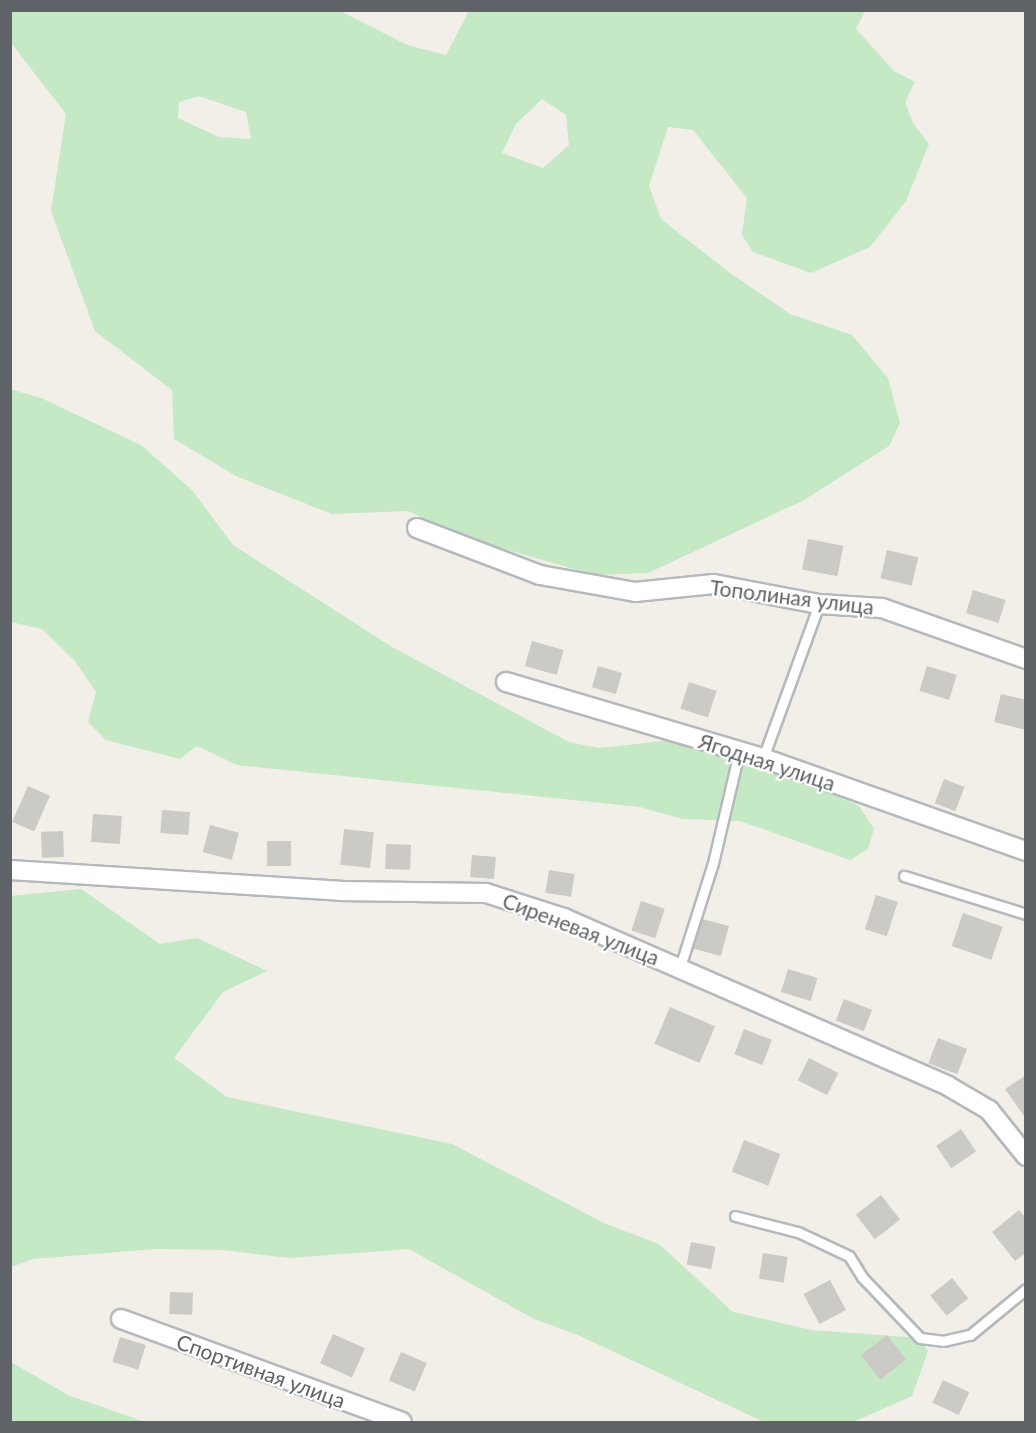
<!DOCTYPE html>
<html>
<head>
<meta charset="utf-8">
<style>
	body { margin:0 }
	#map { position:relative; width:1036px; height:1433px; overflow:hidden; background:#f1efe8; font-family:Lato,sans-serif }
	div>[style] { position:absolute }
	.green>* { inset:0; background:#c5e8c5 }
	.building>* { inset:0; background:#cccac5; transform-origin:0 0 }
	.roads { filter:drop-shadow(2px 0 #b5b8bc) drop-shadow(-2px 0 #b5b8bc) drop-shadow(0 2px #b5b8bc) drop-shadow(0 -2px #b5b8bc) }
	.service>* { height:9px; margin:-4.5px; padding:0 4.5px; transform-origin:4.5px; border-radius:4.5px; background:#fff }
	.minor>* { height:18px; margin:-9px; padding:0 9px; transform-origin:9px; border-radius:9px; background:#fff }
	span { translate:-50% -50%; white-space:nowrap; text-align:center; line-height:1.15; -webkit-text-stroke:4.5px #fff; paint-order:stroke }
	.street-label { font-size:21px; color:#5f6368 }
	.frame { position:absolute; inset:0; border:12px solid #5f6368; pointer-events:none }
</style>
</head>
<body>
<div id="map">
	<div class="green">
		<i style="clip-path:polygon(evenodd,11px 10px,340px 11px,407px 45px,446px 55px,469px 11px,865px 11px,856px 29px,894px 71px,915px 82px,905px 102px,913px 123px,929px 144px,906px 201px,870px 247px,811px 273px,753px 252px,742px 235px,747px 198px,693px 130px,668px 127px,649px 186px,661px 219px,730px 273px,790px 314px,852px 335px,888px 378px,900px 423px,889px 446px,804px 500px,648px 573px,595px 575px,463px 537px,408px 511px,332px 514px,236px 476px,174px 439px,172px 390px,95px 331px,51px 211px,66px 114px,11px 43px,11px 10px,199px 96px,246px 112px,251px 139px,219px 137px,178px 118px,179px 102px,199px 96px,11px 10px,542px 99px,566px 115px,569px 145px,543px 168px,502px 153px,516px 124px,542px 99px)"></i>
		<i style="clip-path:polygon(10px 389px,41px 398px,141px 445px,192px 490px,233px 545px,392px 647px,569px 742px,599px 748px,673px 740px,770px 767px,859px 806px,874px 829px,868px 849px,850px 860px,740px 821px,683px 819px,640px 807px,237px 765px,197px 746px,180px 759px,106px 740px,88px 722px,96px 692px,75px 661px,42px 629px,11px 622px)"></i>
		<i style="clip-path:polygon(81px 889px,160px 944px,197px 938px,267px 971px,223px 992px,174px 1058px,227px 1097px,452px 1144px,606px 1224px,659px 1244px,733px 1312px,812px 1330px,920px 1338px,928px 1351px,912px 1396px,853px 1422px,764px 1422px,580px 1336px,534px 1319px,409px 1249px,289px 1258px,221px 1250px,156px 1249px,33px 1259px,11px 1267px,10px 896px)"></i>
		<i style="clip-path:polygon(11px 1362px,68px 1395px,145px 1422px,11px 1422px)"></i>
	</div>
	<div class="building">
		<i style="left:808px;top:539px;width:36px;height:31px;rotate:11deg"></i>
		<i style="left:887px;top:550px;width:32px;height:29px;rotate:13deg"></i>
		<i style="left:973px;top:590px;width:34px;height:24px;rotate:17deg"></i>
		<i style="left:532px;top:641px;width:33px;height:26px;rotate:16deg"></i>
		<i style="left:598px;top:666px;width:25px;height:22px;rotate:16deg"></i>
		<i style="left:927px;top:666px;width:31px;height:26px;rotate:17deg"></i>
		<i style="left:689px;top:682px;width:29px;height:28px;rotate:18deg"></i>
		<i style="clip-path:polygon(1001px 694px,1026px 700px,1026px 730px,994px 722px)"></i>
		<i style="left:944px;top:779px;width:22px;height:26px;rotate:21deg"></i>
		<i style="left:28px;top:786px;width:24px;height:39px;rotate:24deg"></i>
		<i style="left:162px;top:810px;width:28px;height:23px;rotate:4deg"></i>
		<i style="left:93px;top:814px;width:29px;height:28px;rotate:4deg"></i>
		<i style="left:210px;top:825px;width:30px;height:28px;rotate:15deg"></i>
		<i style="left:344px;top:829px;width:30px;height:36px;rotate:6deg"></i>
		<i style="left:63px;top:831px;width:26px;height:22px;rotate:88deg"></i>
		<i style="left:267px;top:841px;width:24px;height:25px"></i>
		<i style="left:386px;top:844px;width:25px;height:25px;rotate:2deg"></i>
		<i style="left:472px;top:855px;width:24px;height:22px;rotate:5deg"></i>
		<i style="left:549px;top:870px;width:26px;height:23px;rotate:9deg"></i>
		<i style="left:876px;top:895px;width:23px;height:36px;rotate:18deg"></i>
		<i style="left:641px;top:901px;width:25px;height:31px;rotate:18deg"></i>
		<i style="left:963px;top:913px;width:42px;height:35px;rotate:19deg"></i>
		<i style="left:699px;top:918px;width:31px;height:31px;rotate:15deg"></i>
		<i style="left:788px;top:969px;width:31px;height:24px;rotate:17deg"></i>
		<i style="left:844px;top:999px;width:30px;height:23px;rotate:21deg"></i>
		<i style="left:670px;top:1007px;width:49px;height:40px;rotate:23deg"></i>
		<i style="left:744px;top:1029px;width:30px;height:27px;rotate:21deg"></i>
		<i style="left:938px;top:1038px;width:31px;height:27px;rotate:21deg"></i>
		<i style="left:809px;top:1058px;width:33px;height:25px;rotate:27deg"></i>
		<i style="clip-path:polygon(1026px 1075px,1026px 1115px,1024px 1116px,1005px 1089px)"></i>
		<i style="left:961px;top:1129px;width:27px;height:30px;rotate:56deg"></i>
		<i style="left:744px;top:1140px;width:39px;height:34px;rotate:21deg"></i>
		<i style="left:881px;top:1195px;width:31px;height:32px;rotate:52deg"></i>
		<i style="clip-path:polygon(1019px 1210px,1026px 1218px,1026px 1253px,1015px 1261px,992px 1232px)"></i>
		<i style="left:691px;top:1242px;width:25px;height:23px;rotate:11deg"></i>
		<i style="left:763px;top:1253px;width:25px;height:26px;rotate:9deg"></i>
		<i style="left:952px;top:1278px;width:26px;height:28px;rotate:51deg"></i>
		<i style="left:830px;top:1280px;width:34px;height:30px;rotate:62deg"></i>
		<i style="left:170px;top:1292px;width:23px;height:22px;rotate:2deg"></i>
		<i style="left:333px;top:1334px;width:35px;height:32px;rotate:24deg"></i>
		<i style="left:887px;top:1335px;width:31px;height:33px;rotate:52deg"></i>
		<i style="left:120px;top:1337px;width:27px;height:26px;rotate:17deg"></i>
		<i style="left:401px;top:1352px;width:28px;height:31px;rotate:23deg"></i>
		<i style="left:943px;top:1380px;width:29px;height:25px;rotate:25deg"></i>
	</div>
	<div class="roads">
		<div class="service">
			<i style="left:763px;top:758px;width:164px;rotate:-70deg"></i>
			<i style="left:904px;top:876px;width:128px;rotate:17.3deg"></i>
			<i style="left:680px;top:967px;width:109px;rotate:-72.4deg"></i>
			<i style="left:713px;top:863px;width:114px;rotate:-76.8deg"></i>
			<i style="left:735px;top:1216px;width:65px;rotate:14.3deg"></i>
			<i style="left:798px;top:1232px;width:56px;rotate:25.2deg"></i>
			<i style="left:849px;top:1256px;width:25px;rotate:58deg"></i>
			<i style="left:862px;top:1277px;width:84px;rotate:46.4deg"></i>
			<i style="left:920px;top:1338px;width:23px;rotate:7deg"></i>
			<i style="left:943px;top:1341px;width:28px;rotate:-13deg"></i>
			<i style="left:970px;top:1335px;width:72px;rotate:-39.4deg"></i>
		</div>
		<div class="minor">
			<i style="left:417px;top:528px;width:132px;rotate:20.9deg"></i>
			<i style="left:540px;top:575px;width:97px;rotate:10.1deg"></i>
			<i style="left:635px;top:592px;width:79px;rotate:-5.8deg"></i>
			<i style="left:714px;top:584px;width:107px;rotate:10.8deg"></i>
			<i style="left:819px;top:604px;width:63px;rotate:3.6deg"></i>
			<i style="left:882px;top:608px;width:153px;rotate:19.5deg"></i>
			<i style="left:506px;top:682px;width:268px;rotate:16.5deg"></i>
			<i style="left:763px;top:758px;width:279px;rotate:19.5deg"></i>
			<i style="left:10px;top:870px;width:331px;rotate:3.6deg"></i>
			<i style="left:340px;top:891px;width:146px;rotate:0.8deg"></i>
			<i style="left:486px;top:893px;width:82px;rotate:17.8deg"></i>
			<i style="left:564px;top:918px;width:419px;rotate:23.6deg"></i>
			<i style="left:948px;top:1086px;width:48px;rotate:30.3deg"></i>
			<i style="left:989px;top:1110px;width:59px;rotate:51.2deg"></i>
			<i style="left:121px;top:1319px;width:299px;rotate:20.1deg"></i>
		</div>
	</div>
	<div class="street-label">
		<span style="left:792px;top:597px;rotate:7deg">Тополиная улица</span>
		<span style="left:767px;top:762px;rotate:18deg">Ягодная улица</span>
		<span style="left:581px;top:929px;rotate:21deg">Сиреневая улица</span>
		<span style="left:261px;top:1371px;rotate:20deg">Спортивная улица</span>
	</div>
	<div class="frame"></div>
</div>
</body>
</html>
